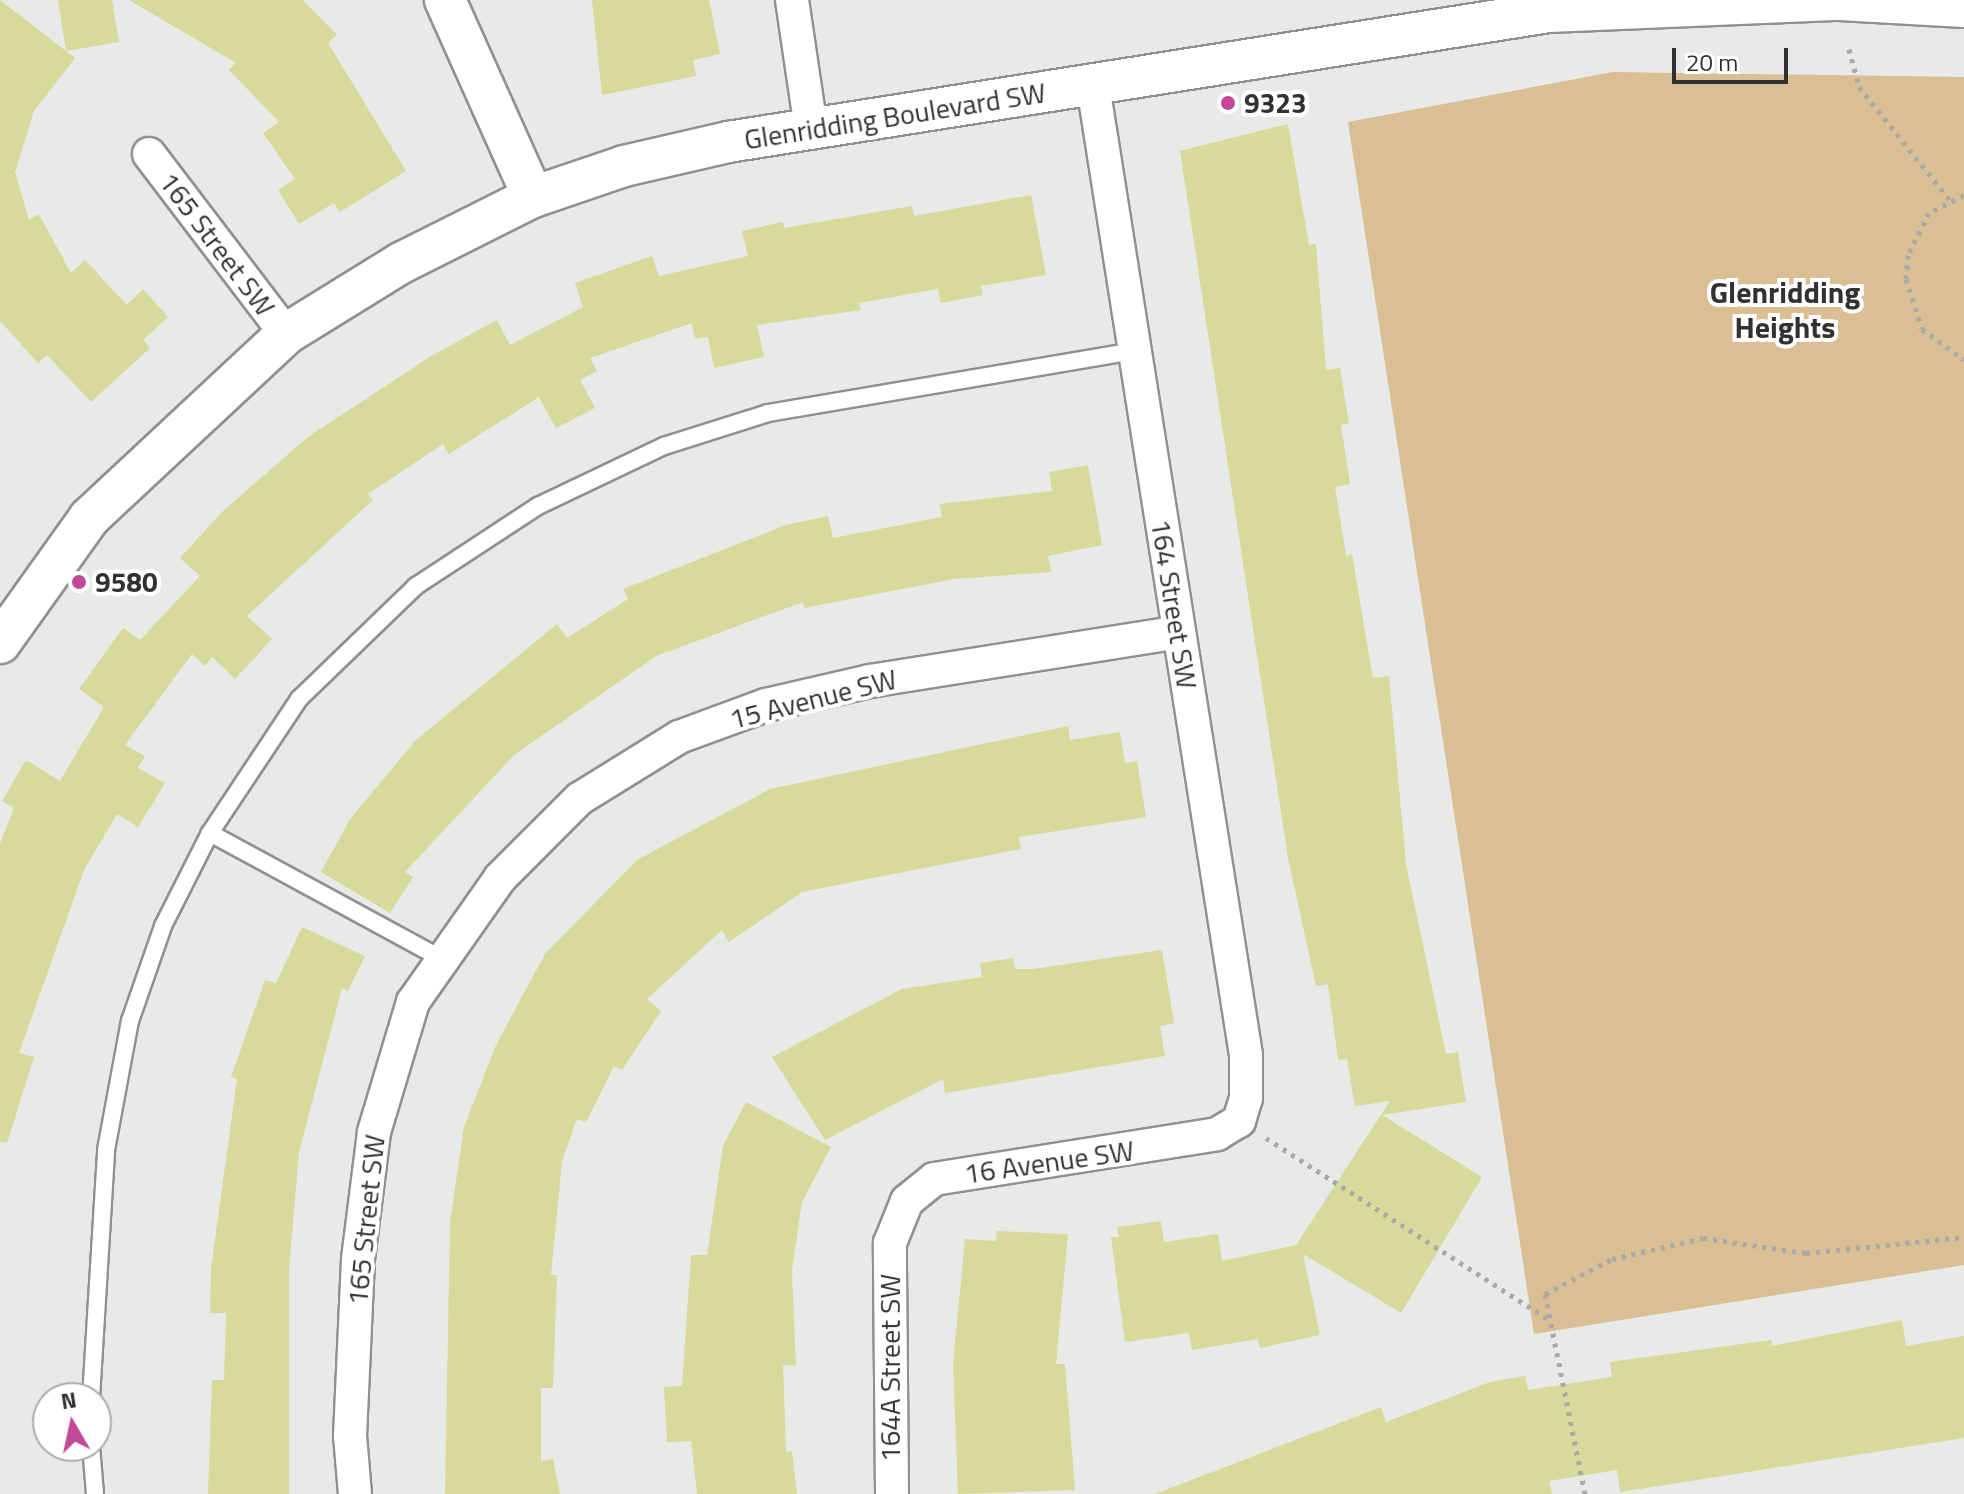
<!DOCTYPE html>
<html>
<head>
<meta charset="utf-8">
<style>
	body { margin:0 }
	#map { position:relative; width:1964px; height:1494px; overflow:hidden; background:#e7eae7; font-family:"Titillium Web",sans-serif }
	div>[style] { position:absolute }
	.green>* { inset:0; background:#dabe94 }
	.building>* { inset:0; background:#d7da9a }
	.path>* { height:5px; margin-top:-2.5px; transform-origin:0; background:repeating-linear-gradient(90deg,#a8aaa8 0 4px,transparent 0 10px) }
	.roads { filter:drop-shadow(2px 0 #8e918e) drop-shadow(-2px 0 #8e918e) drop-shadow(0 2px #8e918e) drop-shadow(0 -2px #8e918e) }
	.service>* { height:16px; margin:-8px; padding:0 8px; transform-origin:8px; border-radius:8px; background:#fff }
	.minor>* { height:32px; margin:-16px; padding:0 16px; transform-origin:16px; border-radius:16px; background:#fff }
	.tertiary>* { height:40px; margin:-20px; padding:0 20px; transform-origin:20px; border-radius:20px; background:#fff }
	.dots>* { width:22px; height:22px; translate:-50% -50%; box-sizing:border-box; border:4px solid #fff; border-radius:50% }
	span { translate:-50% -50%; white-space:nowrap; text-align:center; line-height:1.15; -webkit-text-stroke:8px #fff; paint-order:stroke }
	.poi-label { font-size:28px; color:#303130; font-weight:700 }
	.left { translate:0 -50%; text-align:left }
	.street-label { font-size:28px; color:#303130 }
	.neighbourhood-label { font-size:30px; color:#303130; font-weight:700 }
	.north { position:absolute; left:32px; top:1382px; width:80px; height:80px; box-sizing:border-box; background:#fff; border:2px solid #acadac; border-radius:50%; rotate:351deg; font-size:22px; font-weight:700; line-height:32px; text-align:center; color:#303130 }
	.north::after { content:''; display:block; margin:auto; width:28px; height:36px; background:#c34899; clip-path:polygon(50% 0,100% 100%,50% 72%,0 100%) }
	.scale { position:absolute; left:1672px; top:48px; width:116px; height:36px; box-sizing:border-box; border:4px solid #303130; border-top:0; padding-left:10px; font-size:24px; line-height:28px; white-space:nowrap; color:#303130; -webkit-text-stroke:6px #fff; paint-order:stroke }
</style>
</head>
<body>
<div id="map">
	<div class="green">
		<i style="clip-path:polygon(1613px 72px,1964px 77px,1964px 1265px,1534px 1334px,1348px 122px)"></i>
	</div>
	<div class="building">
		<i style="clip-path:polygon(0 0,75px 58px,34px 111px,15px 172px,29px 220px,39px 214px,71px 273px,85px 260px,127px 305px,143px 289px,168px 317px,143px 340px,150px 348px,91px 402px,47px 355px,38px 363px,0 321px)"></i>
		<i style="clip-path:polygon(58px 0,112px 0,119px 42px,66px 51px)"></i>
		<i style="clip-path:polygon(129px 0,303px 0,337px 35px,328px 43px,406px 171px,340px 212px,334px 203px,299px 224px,278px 190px,295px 179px,263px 133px,279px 122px,229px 70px,236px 63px)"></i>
		<i style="clip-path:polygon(592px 0,709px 0,720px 54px,693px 60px,696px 76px,602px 95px)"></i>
		<i style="clip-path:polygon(1288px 124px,1309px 245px,1316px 244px,1326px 370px,1340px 368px,1349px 423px,1341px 425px,1350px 484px,1335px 487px,1346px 556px,1352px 554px,1373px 678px,1389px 676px,1406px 864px,1446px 1054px,1458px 1052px,1466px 1102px,1382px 1115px,1482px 1177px,1401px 1313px,1303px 1254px,1320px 1335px,1260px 1348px,1258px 1339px,1192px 1350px,1189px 1333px,1125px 1342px,1111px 1237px,1119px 1237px,1117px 1227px,1161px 1221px,1164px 1242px,1218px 1234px,1222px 1261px,1296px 1245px,1390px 1101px,1355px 1106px,1347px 1059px,1338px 1060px,1328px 984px,1316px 986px,1288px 858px,1180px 151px)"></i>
		<i style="clip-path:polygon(1031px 195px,1046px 275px,981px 286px,983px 295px,941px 303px,938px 289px,859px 303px,861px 310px,757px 325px,764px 357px,714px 368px,708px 337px,695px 339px,692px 323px,590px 358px,597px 371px,580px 380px,595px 408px,556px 428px,539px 397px,449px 454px,443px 444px,368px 494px,373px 500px,247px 616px,272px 639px,235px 679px,212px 657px,205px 666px,192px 654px,125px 745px,145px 756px,138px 768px,165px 783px,138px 827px,117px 814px,84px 870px,19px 1053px,34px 1057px,7px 1143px,0 1142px,0 844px,14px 808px,2px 801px,26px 760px,60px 781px,104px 707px,79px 689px,123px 628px,140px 640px,200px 576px,180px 558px,222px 512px,308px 437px,431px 356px,497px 320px,510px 345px,583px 307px,575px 283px,652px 256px,659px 276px,748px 256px,742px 231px,783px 222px,784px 228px,912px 206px,914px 216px)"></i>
		<i style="clip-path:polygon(1088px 465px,1102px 545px,1048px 556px,1051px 572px,954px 579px,804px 608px,803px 602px,656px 656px,514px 755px,405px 872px,413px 877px,390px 913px,321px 872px,350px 819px,416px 740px,557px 624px,567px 638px,628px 599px,623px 589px,786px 525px,828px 516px,833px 538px,942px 517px,940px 504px,1052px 491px,1049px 472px)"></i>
		<i style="clip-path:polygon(1068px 726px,1070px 740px,1120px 732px,1125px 763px,1137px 761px,1146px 817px,1019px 837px,1021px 849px,802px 892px,729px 942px,722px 930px,647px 999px,661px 1011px,622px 1070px,614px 1066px,586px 1122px,577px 1119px,562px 1161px,551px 1275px,557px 1275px,553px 1388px,541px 1388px,541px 1461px,553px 1459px,560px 1494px,445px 1494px,450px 1222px,464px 1127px,496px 1045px,545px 954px,637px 860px,770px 789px)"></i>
		<i style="clip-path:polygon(302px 927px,365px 956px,348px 991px,342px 988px,299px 1152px,289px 1271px,289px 1494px,208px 1494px,212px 1380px,224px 1380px,226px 1313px,210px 1313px,211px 1269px,237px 1079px,231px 1077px,265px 980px,276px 983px)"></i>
		<i style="clip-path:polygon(1162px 950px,1174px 1023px,1160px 1026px,1165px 1056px,945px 1093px,943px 1079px,825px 1140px,772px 1057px,902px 989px,982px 977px,980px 963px,1013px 958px,1015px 969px,1033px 969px)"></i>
		<i style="clip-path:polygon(746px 1102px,831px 1147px,802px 1202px,792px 1270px,796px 1366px,783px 1365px,786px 1452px,792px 1451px,797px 1494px,697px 1494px,691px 1441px,667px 1442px,664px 1387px,682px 1386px,691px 1255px,707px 1255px,723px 1146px)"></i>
		<i style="clip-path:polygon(997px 1231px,1068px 1234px,1056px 1364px,1065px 1364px,1075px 1490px,958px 1494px,953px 1363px,965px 1239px,996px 1241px)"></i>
		<i style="clip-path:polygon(1902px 1320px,1906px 1346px,1964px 1336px,1964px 1438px,1620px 1492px,1617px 1470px,1549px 1481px,1552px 1494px,1155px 1494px,1381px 1407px,1386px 1422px,1490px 1382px,1525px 1376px,1528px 1390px,1612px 1377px,1610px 1362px,1771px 1340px,1772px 1346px)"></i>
	</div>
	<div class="path">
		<i style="left:1849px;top:49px;width:39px;rotate:75deg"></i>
		<i style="left:1859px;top:87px;width:145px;rotate:51.2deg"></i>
		<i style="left:1964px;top:195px;width:39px;rotate:153deg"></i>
		<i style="left:1929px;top:213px;width:47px;rotate:116.6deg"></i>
		<i style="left:1908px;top:255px;width:24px;rotate:95deg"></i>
		<i style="left:1906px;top:279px;width:52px;rotate:72.3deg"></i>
		<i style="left:1922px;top:329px;width:52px;rotate:36.4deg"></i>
		<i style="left:1266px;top:1138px;width:337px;rotate:32.7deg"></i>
		<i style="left:1585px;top:1494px;width:204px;rotate:-101.3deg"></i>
		<i style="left:1545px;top:1294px;width:76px;rotate:-27.6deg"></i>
		<i style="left:1612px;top:1259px;width:93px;rotate:-13deg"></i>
		<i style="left:1703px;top:1238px;width:104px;rotate:8.3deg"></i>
		<i style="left:1806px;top:1253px;width:159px;rotate:-5.8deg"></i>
	</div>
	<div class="roads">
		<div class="service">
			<i style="left:210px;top:833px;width:161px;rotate:-56.4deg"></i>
			<i style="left:299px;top:699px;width:163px;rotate:-44deg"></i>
			<i style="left:416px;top:586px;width:146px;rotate:-33.3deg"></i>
			<i style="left:538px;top:506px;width:140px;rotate:-25.5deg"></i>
			<i style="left:664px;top:446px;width:109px;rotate:-17.6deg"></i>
			<i style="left:768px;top:413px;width:373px;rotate:-9.6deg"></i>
			<i style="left:91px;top:1398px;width:248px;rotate:-86.5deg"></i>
			<i style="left:106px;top:1150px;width:131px;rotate:-79.5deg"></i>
			<i style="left:130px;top:1021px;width:101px;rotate:-70.8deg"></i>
			<i style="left:163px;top:926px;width:104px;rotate:-63.2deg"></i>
			<i style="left:210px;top:833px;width:264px;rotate:28.5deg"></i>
			<i style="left:91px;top:1446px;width:48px;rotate:85.2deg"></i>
		</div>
		<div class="minor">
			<i style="left:792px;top:0;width:130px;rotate:81.6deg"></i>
			<i style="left:149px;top:154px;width:226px;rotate:52.7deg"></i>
			<i style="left:355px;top:1494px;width:58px;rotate:-94.9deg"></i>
			<i style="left:350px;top:1436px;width:177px;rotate:-87.4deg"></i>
			<i style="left:358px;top:1259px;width:128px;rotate:-82.8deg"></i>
			<i style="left:374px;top:1132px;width:136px;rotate:-73.3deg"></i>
			<i style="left:413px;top:1002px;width:151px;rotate:-54.9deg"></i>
			<i style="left:500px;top:878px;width:112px;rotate:-45deg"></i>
			<i style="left:579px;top:799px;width:118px;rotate:-31.8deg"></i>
			<i style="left:679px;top:737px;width:93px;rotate:-20.2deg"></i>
			<i style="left:766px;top:705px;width:107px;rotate:-13deg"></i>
			<i style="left:870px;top:681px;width:312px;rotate:-9deg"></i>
			<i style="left:892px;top:1494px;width:251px;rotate:-90.5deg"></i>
			<i style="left:890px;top:1243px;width:45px;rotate:-68deg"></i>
			<i style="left:907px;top:1201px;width:35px;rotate:-39deg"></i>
			<i style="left:934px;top:1179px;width:287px;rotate:-9deg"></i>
			<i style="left:1217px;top:1134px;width:26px;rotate:-31deg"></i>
			<i style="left:1239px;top:1121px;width:24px;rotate:-73deg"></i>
			<i style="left:1246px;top:1098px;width:43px;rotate:-90deg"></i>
			<i style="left:1246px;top:1055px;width:981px;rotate:-98.97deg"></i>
		</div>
		<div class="tertiary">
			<i style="left:445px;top:0;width:216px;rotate:65.9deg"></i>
			<i style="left:0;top:643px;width:153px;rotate:-54.5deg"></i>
			<i style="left:89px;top:518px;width:270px;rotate:-43deg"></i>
			<i style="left:286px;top:334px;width:135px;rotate:-31.7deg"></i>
			<i style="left:401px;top:263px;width:148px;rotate:-26.6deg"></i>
			<i style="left:533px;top:197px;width:96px;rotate:-18.8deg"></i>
			<i style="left:624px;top:166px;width:107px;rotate:-13deg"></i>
			<i style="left:728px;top:142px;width:831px;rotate:-9deg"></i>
			<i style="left:1549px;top:12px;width:291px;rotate:-2.4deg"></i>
			<i style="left:1840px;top:0;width:124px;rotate:3.2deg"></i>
		</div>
	</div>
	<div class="dots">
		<i style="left:1228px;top:103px;background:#c34899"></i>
		<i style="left:79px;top:582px;background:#c34899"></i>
	</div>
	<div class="poi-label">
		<span class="left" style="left:1244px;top:103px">9323</span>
		<span class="left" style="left:95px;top:582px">9580</span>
	</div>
	<div class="street-label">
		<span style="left:895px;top:116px;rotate:-9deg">Glenridding Boulevard SW</span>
		<span style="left:217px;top:244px;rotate:53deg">165 Street SW</span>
		<span style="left:1174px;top:604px;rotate:81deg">164 Street SW</span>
		<span style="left:813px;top:699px;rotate:-14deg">15 Avenue SW</span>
		<span style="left:1049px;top:1162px;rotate:-8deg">16 Avenue SW</span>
		<span style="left:366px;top:1220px;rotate:-84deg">165 Street SW</span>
		<span style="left:890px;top:1368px;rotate:-90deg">164A Street SW</span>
	</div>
	<div class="neighbourhood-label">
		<span style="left:1785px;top:309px">Glenridding<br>Heights</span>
	</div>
	<div class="north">N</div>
	<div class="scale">20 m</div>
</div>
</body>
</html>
